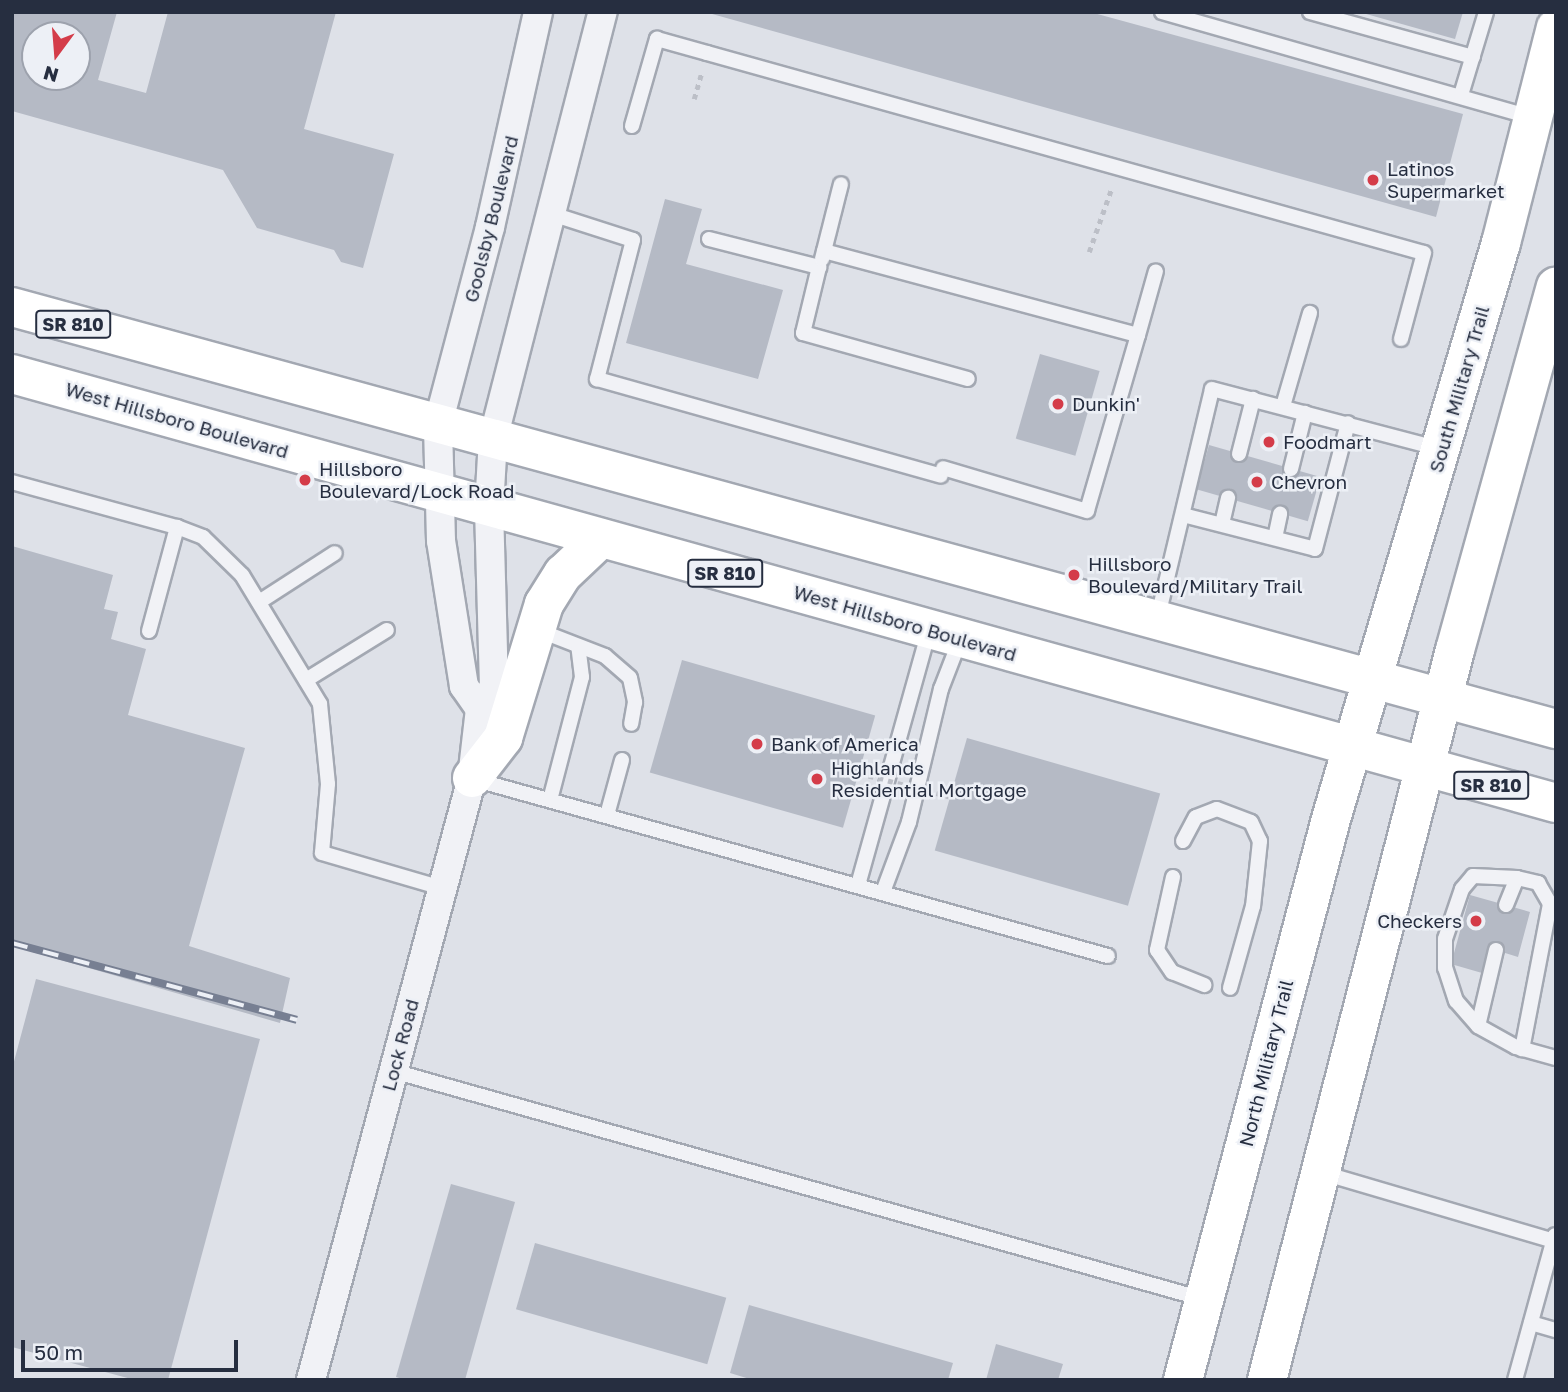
<!DOCTYPE html>
<html>
<head>
<meta charset="utf-8">
<style>
	body { margin:0 }
	#map { position:relative; width:1568px; height:1392px; overflow:hidden; background:#dee1e8; font-family:"Golos Text",sans-serif }
	div>[style] { position:absolute }
	.building>* { inset:0; background:#b5bac5; transform-origin:0 0 }
	.path>* { height:4.5px; margin-top:-2.25px; transform-origin:0; background:repeating-linear-gradient(90deg,#bcbfc7 0 5px,transparent 0 10px) }
	.roads { filter:drop-shadow(2px 0 #a3a8b2) drop-shadow(-2px 0 #a3a8b2) drop-shadow(0 2px #a3a8b2) drop-shadow(0 -2px #a3a8b2) }
	.lane>* { height:14px; margin:-7px; padding:0 7px; transform-origin:7px; border-radius:7px; background:#f1f2f6 }
	.street>* { height:28px; margin:-14px; padding:0 14px; transform-origin:14px; border-radius:14px; background:#f1f2f6 }
	.secondary>* { height:38px; margin:-19px; padding:0 19px; transform-origin:19px; border-radius:19px; background:#fff }
	.primary>* { height:38px; margin:-19px; padding:0 19px; transform-origin:19px; border-radius:19px; background:#fff }
	.rail>* { height:8px; margin-top:-4px; transform-origin:0; background:repeating-linear-gradient(90deg,#edf0f6 0 16px,#777f92 0 32px); box-sizing:border-box; border-block:2px solid #777f92 }
	.path-bridge>* { height:4.5px; margin-top:-2.25px; transform-origin:0; background:repeating-linear-gradient(90deg,#bcbfc7 0 5px,transparent 0 10px) }
	.dots>* { width:19px; height:19px; translate:-50% -50%; box-sizing:border-box; border:4px solid #edf0f6; border-radius:50% }
	span { translate:-50% -50%; white-space:nowrap; text-align:center; line-height:1.15; -webkit-text-stroke:5px #edf0f6; paint-order:stroke }
	.shield-label span { padding:2px 5px; background:#edf0f6; border:2px solid; border-radius:5px; -webkit-text-stroke-width:0 }
	.shield-label { font-size:18px; color:#262e40; font-weight:700 }
	.poi-label { font-size:19px; color:#262e40 }
	.left { translate:0 -50%; text-align:left }
	.right { translate:-100% -50%; text-align:right }
	.street-label { font-size:19px; color:#262e40 }
	.frame { position:absolute; inset:0; border:14px solid #262e40; pointer-events:none }
	.north { position:absolute; left:21px; top:21px; width:70px; height:70px; box-sizing:border-box; background:#edf0f6; border:2px solid #9da2ad; border-radius:50%; rotate:196deg; font-size:19px; font-weight:700; line-height:28px; text-align:center; color:#262e40 }
	.north::after { content:''; display:block; margin:auto; width:24px; height:32px; background:#d43c49; clip-path:polygon(50% 0,100% 100%,50% 72%,0 100%) }
	.scale { position:absolute; left:21px; top:1340px; width:217px; height:32px; box-sizing:border-box; border:4px solid #262e40; border-top:0; padding-left:9px; font-size:21px; line-height:24px; white-space:nowrap; color:#262e40; -webkit-text-stroke:5px #edf0f6; paint-order:stroke }
</style>
</head>
<body>
<div id="map">
	<div class="building">
		<i style="clip-path:polygon(evenodd,12px 12px,117px 12px,98px 80px,146px 93px,168px 12px,336px 12px,304px 129px,394px 154px,363px 268px,341px 262px,334px 250px,257px 228px,223px 170px,12px 111px,12px 12px,35px 35px,77px 35px,77px 77px,35px 77px,35px 35px)"></i>
		<i style="clip-path:polygon(705px 12px,1090px 12px,1463px 114px,1436px 217px)"></i>
		<i style="clip-path:polygon(1359px 12px,1463px 12px,1455px 39px)"></i>
		<i style="clip-path:polygon(665px 199px,702px 209px,686px 264px,783px 290px,758px 379px,626px 343px)"></i>
		<i style="left:1040px;top:354px;width:62px;height:88px;rotate:16deg"></i>
		<i style="left:1209px;top:445px;width:116px;height:46px;rotate:16deg"></i>
		<i style="clip-path:polygon(12px 546px,113px 575px,104px 609px,118px 612px,111px 639px,146px 649px,128px 715px,245px 748px,189px 946px,290px 978px,280px 1023px,12px 946px)"></i>
		<i style="left:682px;top:660px;width:201px;height:117px;rotate:16deg"></i>
		<i style="left:967px;top:738px;width:201px;height:117px;rotate:16deg"></i>
		<i style="clip-path:polygon(1470px 895px,1530px 912px,1518px 957px,1489px 948px,1482px 973px,1451px 964px)"></i>
		<i style="clip-path:polygon(36px 979px,260px 1039px,168px 1380px,135px 1380px,12px 1347px,12px 1069px)"></i>
		<i style="clip-path:polygon(451px 1184px,515px 1202px,465px 1380px,406px 1380px,396px 1377px)"></i>
		<i style="left:535px;top:1243px;width:199px;height:69px;rotate:16deg"></i>
		<i style="clip-path:polygon(749px 1305px,953px 1363px,948px 1380px,753px 1380px,730px 1373px)"></i>
		<i style="clip-path:polygon(996px 1344px,1063px 1364px,1058px 1380px,986px 1380px)"></i>
	</div>
	<div class="path">
		<i style="left:694px;top:99px;width:29px;rotate:-74deg"></i>
		<i style="left:1089px;top:252px;width:69px;rotate:-70.5deg"></i>
	</div>
	<div class="roads">
		<div class="lane">
			<i style="left:1162px;top:12px;width:384px;rotate:15.9deg"></i>
			<i style="left:1310px;top:12px;width:169px;rotate:15.4deg"></i>
			<i style="left:1461px;top:95px;width:87px;rotate:-73.2deg"></i>
			<i style="left:632px;top:126px;width:91px;rotate:-74deg"></i>
			<i style="left:657px;top:39px;width:52px;rotate:15.6deg"></i>
			<i style="left:707px;top:53px;width:744px;rotate:15.59deg"></i>
			<i style="left:1424px;top:253px;width:89px;rotate:105deg"></i>
			<i style="left:552px;top:214px;width:85px;rotate:17.8deg"></i>
			<i style="left:633px;top:240px;width:144px;rotate:104.5deg"></i>
			<i style="left:597px;top:379px;width:357px;rotate:15.7deg"></i>
			<i style="left:709px;top:239px;width:114px;rotate:14.3deg"></i>
			<i style="left:819px;top:267px;width:68px;rotate:103.6deg"></i>
			<i style="left:803px;top:333px;width:171px;rotate:15.6deg"></i>
			<i style="left:824px;top:251px;width:325px;rotate:15deg"></i>
			<i style="left:1138px;top:335px;width:183px;rotate:106.2deg"></i>
			<i style="left:1087px;top:511px;width:150px;rotate:-163.4deg"></i>
			<i style="left:822px;top:259px;width:77px;rotate:-75.8deg"></i>
			<i style="left:1138px;top:335px;width:66px;rotate:-74.3deg"></i>
			<i style="left:1283px;top:406px;width:97px;rotate:-73.8deg"></i>
			<i style="left:1239px;top:454px;width:57px;rotate:-75.7deg"></i>
			<i style="left:1291px;top:469px;width:58px;rotate:-76deg"></i>
			<i style="left:12px;top:482px;width:171px;rotate:15.3deg"></i>
			<i style="left:1183px;top:515px;width:136px;rotate:14.4deg"></i>
			<i style="left:1315px;top:549px;width:130px;rotate:-75.3deg"></i>
			<i style="left:1222px;top:524px;width:27px;rotate:-77deg"></i>
			<i style="left:1275px;top:538px;width:25px;rotate:-78deg"></i>
			<i style="left:259px;top:602px;width:90px;rotate:-32.8deg"></i>
			<i style="left:1158px;top:616px;width:233px;rotate:-76.6deg"></i>
			<i style="left:1212px;top:389px;width:236px;rotate:14.7deg"></i>
			<i style="left:538px;top:630px;width:72px;rotate:21.2deg"></i>
			<i style="left:605px;top:656px;width:33px;rotate:41deg"></i>
			<i style="left:630px;top:678px;width:25px;rotate:78deg"></i>
			<i style="left:635px;top:702px;width:22px;rotate:100deg"></i>
			<i style="left:149px;top:631px;width:108px;rotate:-74.9deg"></i>
			<i style="left:177px;top:527px;width:28px;rotate:21deg"></i>
			<i style="left:203px;top:537px;width:54px;rotate:44.3deg"></i>
			<i style="left:242px;top:575px;width:151px;rotate:58.8deg"></i>
			<i style="left:320px;top:704px;width:80px;rotate:84.3deg"></i>
			<i style="left:328px;top:784px;width:69px;rotate:95deg"></i>
			<i style="left:322px;top:853px;width:125px;rotate:16.3deg"></i>
			<i style="left:306px;top:680px;width:95px;rotate:-31.7deg"></i>
			<i style="left:473px;top:779px;width:659px;rotate:15.58deg"></i>
			<i style="left:550px;top:800px;width:127px;rotate:-75.4deg"></i>
			<i style="left:582px;top:677px;width:31px;rotate:-97deg"></i>
			<i style="left:607px;top:815px;width:57px;rotate:-74.7deg"></i>
			<i style="left:1183px;top:841px;width:27px;rotate:-62deg"></i>
			<i style="left:1196px;top:817px;width:22px;rotate:-21deg"></i>
			<i style="left:1217px;top:809px;width:36px;rotate:21deg"></i>
			<i style="left:1251px;top:822px;width:21px;rotate:65deg"></i>
			<i style="left:1260px;top:841px;width:65px;rotate:96.1deg"></i>
			<i style="left:1253px;top:906px;width:85px;rotate:105.7deg"></i>
			<i style="left:1173px;top:877px;width:75px;rotate:102.4deg"></i>
			<i style="left:1157px;top:950px;width:27px;rotate:56deg"></i>
			<i style="left:1172px;top:972px;width:35px;rotate:22deg"></i>
			<i style="left:858px;top:885px;width:264px;rotate:-74.4deg"></i>
			<i style="left:883px;top:892px;width:75px;rotate:-69.6deg"></i>
			<i style="left:909px;top:822px;width:137px;rotate:-76.5deg"></i>
			<i style="left:941px;top:689px;width:53px;rotate:-68.8deg"></i>
			<i style="left:1506px;top:905px;width:29px;rotate:-68deg"></i>
			<i style="left:1517px;top:878px;width:22px;rotate:13deg"></i>
			<i style="left:1538px;top:883px;width:24px;rotate:60deg"></i>
			<i style="left:1550px;top:904px;width:148px;rotate:100.9deg"></i>
			<i style="left:1496px;top:950px;width:78px;rotate:103.3deg"></i>
			<i style="left:1478px;top:1026px;width:43px;rotate:28.9deg"></i>
			<i style="left:1516px;top:1047px;width:41px;rotate:15.4deg"></i>
			<i style="left:1478px;top:1026px;width:33px;rotate:-131deg"></i>
			<i style="left:1456px;top:1001px;width:35px;rotate:-108deg"></i>
			<i style="left:1445px;top:968px;width:29px;rotate:-90deg"></i>
			<i style="left:1445px;top:939px;width:53px;rotate:-71.2deg"></i>
			<i style="left:1462px;top:889px;width:17px;rotate:-50deg"></i>
			<i style="left:1473px;top:876px;width:44px;rotate:2.6deg"></i>
			<i style="left:393px;top:1071px;width:841px;rotate:15.72deg"></i>
			<i style="left:1323px;top:1173px;width:241px;rotate:16.4deg"></i>
			<i style="left:1531px;top:1323px;width:26px;rotate:16deg"></i>
			<i style="left:1515px;top:1380px;width:150px;rotate:-74.6deg"></i>
		</div>
		<div class="street">
			<i style="left:480px;top:709px;width:28px;rotate:-125deg"></i>
			<i style="left:464px;top:686px;width:147px;rotate:-99deg"></i>
			<i style="left:441px;top:541px;width:117px;rotate:-91.5deg"></i>
			<i style="left:438px;top:424px;width:204px;rotate:-75.2deg"></i>
			<i style="left:490px;top:227px;width:220px;rotate:-77.4deg"></i>
			<i style="left:311px;top:1380px;width:623px;rotate:-75.03deg"></i>
			<i style="left:472px;top:778px;width:69px;rotate:-83.4deg"></i>
			<i style="left:480px;top:709px;width:26px;rotate:-58deg"></i>
			<i style="left:494px;top:687px;width:179px;rotate:-91.6deg"></i>
			<i style="left:489px;top:508px;width:69px;rotate:-86.7deg"></i>
			<i style="left:493px;top:439px;width:441px;rotate:-75.6deg"></i>
		</div>
		<div class="secondary">
			<i style="left:1183px;top:1380px;width:580px;rotate:-75.22deg"></i>
			<i style="left:1331px;top:819px;width:601px;rotate:-73.56deg"></i>
			<i style="left:1501px;top:243px;width:222px;rotate:-75.7deg"></i>
			<i style="left:1267px;top:1380px;width:754px;rotate:-75.56deg"></i>
			<i style="left:1455px;top:650px;width:377px;rotate:-74.5deg"></i>
		</div>
		<div class="primary">
			<i style="left:12px;top:307px;width:1601px;rotate:15.29deg"></i>
			<i style="left:12px;top:374px;width:1602px;rotate:15.53deg"></i>
			<i style="left:472px;top:778px;width:51px;rotate:-52.2deg"></i>
			<i style="left:503px;top:738px;width:140px;rotate:-73deg"></i>
			<i style="left:544px;top:604px;width:36px;rotate:-58deg"></i>
			<i style="left:563px;top:574px;width:52px;rotate:-43.5deg"></i>
		</div>
	</div>
	<div class="rail">
		<i style="left:12px;top:943px;width:295px;rotate:15.1deg"></i>
	</div>
	<div class="path-bridge">
		<i style="left:859px;top:773px;width:95px;rotate:14.6deg"></i>
	</div>
	<div class="dots">
		<i style="left:1373px;top:180px;background:#d43c49"></i>
		<i style="left:1058px;top:404px;background:#d43c49"></i>
		<i style="left:1269px;top:442px;background:#d43c49"></i>
		<i style="left:305px;top:480px;background:#d43c49"></i>
		<i style="left:1257px;top:482px;background:#d43c49"></i>
		<i style="left:1074px;top:575px;background:#d43c49"></i>
		<i style="left:757px;top:744px;background:#d43c49"></i>
		<i style="left:817px;top:779px;background:#d43c49"></i>
		<i style="left:1476px;top:921px;background:#d43c49"></i>
	</div>
	<div class="shield-label">
		<span style="left:73px;top:324px">SR 810</span>
		<span style="left:725px;top:573px">SR 810</span>
		<span style="left:1491px;top:785px">SR 810</span>
	</div>
	<div class="poi-label">
		<span class="left" style="left:1387px;top:180px">Latinos<br>Supermarket</span>
		<span class="left" style="left:1072px;top:404px">Dunkin'</span>
		<span class="left" style="left:1283px;top:442px">Foodmart</span>
		<span class="left" style="left:319px;top:480px">Hillsboro<br>Boulevard/Lock Road</span>
		<span class="left" style="left:1271px;top:482px">Chevron</span>
		<span class="left" style="left:1088px;top:575px">Hillsboro<br>Boulevard/Military Trail</span>
		<span class="left" style="left:771px;top:744px">Bank of America</span>
		<span class="left" style="left:831px;top:779px">Highlands<br>Residential Mortgage</span>
		<span class="right" style="left:1462px;top:921px">Checkers</span>
	</div>
	<div class="street-label">
		<span style="left:491px;top:219px;rotate:-76deg">Goolsby Boulevard</span>
		<span style="left:1459px;top:389px;rotate:-74deg">South Military Trail</span>
		<span style="left:177px;top:420px;rotate:16deg">West Hillsboro Boulevard</span>
		<span style="left:905px;top:623px;rotate:16deg">West Hillsboro Boulevard</span>
		<span style="left:400px;top:1045px;rotate:-75deg">Lock Road</span>
		<span style="left:1266px;top:1063px;rotate:-76deg">North Military Trail</span>
	</div>
	<div class="frame"></div>
	<div class="north">N</div>
	<div class="scale">50 m</div>
</div>
</body>
</html>
